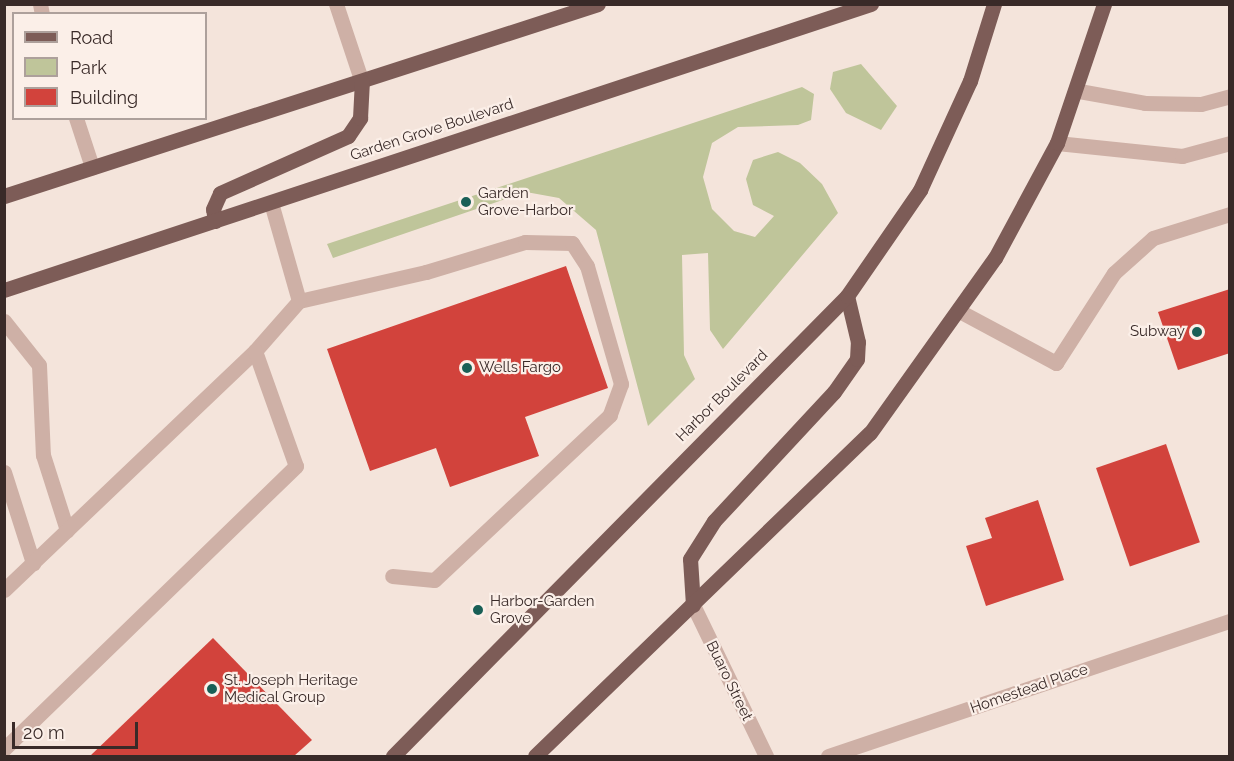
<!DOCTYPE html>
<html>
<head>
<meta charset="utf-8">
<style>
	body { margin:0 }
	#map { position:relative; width:1234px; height:761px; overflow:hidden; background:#f4e4db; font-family:Raleway,sans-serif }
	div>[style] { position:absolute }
	.green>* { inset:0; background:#bfc59a }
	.building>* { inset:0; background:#d2433c; transform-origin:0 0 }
	.minor>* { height:15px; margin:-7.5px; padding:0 7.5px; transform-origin:7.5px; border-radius:7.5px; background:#ceb0a6 }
	.major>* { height:15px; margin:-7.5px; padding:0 7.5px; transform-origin:7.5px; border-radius:7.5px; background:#7d5c57 }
	.dots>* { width:16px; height:16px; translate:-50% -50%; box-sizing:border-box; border:3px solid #fbefe8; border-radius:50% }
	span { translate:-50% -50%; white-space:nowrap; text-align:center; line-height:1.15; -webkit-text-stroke:4.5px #fbefe8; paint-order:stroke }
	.street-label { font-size:15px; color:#392a28 }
	.poi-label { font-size:15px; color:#392a28 }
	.left { translate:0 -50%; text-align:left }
	.right { translate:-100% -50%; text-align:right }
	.frame { position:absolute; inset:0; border:6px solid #392a28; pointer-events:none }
	.legend { position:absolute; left:12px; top:12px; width:195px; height:108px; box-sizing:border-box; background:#fbefe8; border:2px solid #ada09b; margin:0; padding:8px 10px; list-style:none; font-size:18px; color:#392a28 }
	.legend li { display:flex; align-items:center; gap:12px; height:30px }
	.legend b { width:30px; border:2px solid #ada09b }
	.scale { position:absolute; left:12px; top:722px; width:126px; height:27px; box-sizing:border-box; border:3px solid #392a28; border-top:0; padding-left:8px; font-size:18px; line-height:21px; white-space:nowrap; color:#392a28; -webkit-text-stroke:4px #fbefe8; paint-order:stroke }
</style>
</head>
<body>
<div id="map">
	<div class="green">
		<i style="clip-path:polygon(861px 64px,897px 106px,881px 130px,846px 113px,830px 89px,833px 72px)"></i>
		<i style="clip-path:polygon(802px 87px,814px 94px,811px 120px,798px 125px,738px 127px,712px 143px,703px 177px,712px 209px,734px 231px,755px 237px,774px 216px,753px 205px,746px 179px,753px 160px,778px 152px,800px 163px,822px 184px,838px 213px,723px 349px,710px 330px,708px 253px,682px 255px,684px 355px,695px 379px,648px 426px,596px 230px,559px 198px,526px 192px,333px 258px,327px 244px)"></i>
	</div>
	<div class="building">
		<i style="clip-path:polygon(566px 266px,608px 388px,525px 417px,539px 456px,450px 487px,436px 448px,370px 471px,327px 349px)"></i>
		<i style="clip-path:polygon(1230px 289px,1230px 353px,1178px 370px,1158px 312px)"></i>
		<i style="left:1166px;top:444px;width:104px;height:74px;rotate:71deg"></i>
		<i style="clip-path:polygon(1038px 500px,1064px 580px,986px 606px,966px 546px,992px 538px,985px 518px)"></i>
		<i style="clip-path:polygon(213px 638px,312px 740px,294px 756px,90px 756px)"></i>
	</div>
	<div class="minor">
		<i style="left:40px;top:4px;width:10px;rotate:79deg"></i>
		<i style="left:336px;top:4px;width:82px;rotate:71.6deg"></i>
		<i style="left:1079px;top:91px;width:67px;rotate:10.3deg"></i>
		<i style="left:1145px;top:103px;width:56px;rotate:1deg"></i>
		<i style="left:1201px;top:104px;width:30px;rotate:-15deg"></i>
		<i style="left:76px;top:118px;width:52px;rotate:71.9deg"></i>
		<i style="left:1057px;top:143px;width:126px;rotate:5.9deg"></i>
		<i style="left:1182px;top:156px;width:50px;rotate:-15.2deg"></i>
		<i style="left:299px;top:301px;width:130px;rotate:-12.9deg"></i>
		<i style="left:426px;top:272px;width:103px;rotate:-16.9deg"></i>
		<i style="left:525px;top:242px;width:47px;rotate:1.2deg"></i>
		<i style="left:572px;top:243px;width:27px;rotate:57deg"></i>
		<i style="left:587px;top:266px;width:123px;rotate:73.9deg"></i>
		<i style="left:621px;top:384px;width:33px;rotate:110deg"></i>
		<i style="left:610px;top:415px;width:241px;rotate:136.8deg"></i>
		<i style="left:434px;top:580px;width:42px;rotate:-174.6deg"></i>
		<i style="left:961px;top:312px;width:108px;rotate:28.2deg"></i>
		<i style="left:1056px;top:363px;width:107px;rotate:-57.2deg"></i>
		<i style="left:1114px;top:273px;width:52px;rotate:-41.9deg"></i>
		<i style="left:1153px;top:238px;width:81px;rotate:-17.3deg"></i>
		<i style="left:4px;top:321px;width:56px;rotate:51.5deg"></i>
		<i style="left:39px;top:365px;width:90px;rotate:87.5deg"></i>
		<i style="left:43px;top:455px;width:79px;rotate:72.3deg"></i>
		<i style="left:255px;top:351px;width:67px;rotate:-48.7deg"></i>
		<i style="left:299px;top:301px;width:102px;rotate:-105.9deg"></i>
		<i style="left:4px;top:472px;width:96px;rotate:72.3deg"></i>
		<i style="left:4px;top:590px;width:347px;rotate:-43.6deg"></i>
		<i style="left:255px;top:351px;width:122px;rotate:70.4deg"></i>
		<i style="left:296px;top:466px;width:407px;rotate:135.9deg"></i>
		<i style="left:693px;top:605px;width:168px;rotate:64.2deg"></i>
		<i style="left:828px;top:756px;width:424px;rotate:-18.6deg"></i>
	</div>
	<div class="major">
		<i style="left:4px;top:196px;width:624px;rotate:-17.91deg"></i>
		<i style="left:215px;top:221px;width:12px;rotate:-99deg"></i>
		<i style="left:213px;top:209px;width:17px;rotate:-66deg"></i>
		<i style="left:220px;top:193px;width:140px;rotate:-24deg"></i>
		<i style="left:348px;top:136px;width:22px;rotate:-56deg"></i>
		<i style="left:360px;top:118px;width:36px;rotate:-87deg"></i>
		<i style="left:4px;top:290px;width:913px;rotate:-18.26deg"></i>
		<i style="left:693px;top:605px;width:46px;rotate:-93.7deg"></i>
		<i style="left:690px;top:559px;width:45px;rotate:-57.7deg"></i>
		<i style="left:714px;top:521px;width:176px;rotate:-47.1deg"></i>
		<i style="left:834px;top:392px;width:40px;rotate:-55.1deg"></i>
		<i style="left:857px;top:359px;width:17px;rotate:-87deg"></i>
		<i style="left:858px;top:342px;width:47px;rotate:-103.4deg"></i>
		<i style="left:393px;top:756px;width:646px;rotate:-45.38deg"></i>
		<i style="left:847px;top:296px;width:129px;rotate:-55.4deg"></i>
		<i style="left:920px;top:190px;width:120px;rotate:-65.4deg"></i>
		<i style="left:970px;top:81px;width:81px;rotate:-72.7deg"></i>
		<i style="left:535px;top:756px;width:465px;rotate:-44deg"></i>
		<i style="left:870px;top:433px;width:215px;rotate:-54.5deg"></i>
		<i style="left:995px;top:258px;width:131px;rotate:-61.7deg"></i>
		<i style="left:1057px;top:143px;width:147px;rotate:-71.3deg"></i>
	</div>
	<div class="dots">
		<i style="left:466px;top:202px;background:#195f56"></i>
		<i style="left:1197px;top:332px;background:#195f56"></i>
		<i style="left:467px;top:368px;background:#195f56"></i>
		<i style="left:478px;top:610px;background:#195f56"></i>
		<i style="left:212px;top:689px;background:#195f56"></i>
	</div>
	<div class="street-label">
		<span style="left:432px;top:130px;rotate:-18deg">Garden Grove Boulevard</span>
		<span style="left:722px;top:396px;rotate:-45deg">Harbor Boulevard</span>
		<span style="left:729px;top:681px;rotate:64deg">Buaro Street</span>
		<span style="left:1029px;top:689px;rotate:-19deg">Homestead Place</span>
	</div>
	<div class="poi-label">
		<span class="left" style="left:478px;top:202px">Garden<br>Grove-Harbor</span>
		<span class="right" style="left:1185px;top:332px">Subway</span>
		<span class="left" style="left:479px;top:368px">Wells Fargo</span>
		<span class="left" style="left:490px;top:610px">Harbor-Garden<br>Grove</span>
		<span class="left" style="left:224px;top:689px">St. Joseph Heritage<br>Medical Group</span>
	</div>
	<div class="frame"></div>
	<ul class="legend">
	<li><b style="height:8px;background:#7d5c57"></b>Road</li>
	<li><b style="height:16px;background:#bfc59a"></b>Park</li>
	<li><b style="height:16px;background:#d2433c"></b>Building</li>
	</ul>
	<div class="scale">20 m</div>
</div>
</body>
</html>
